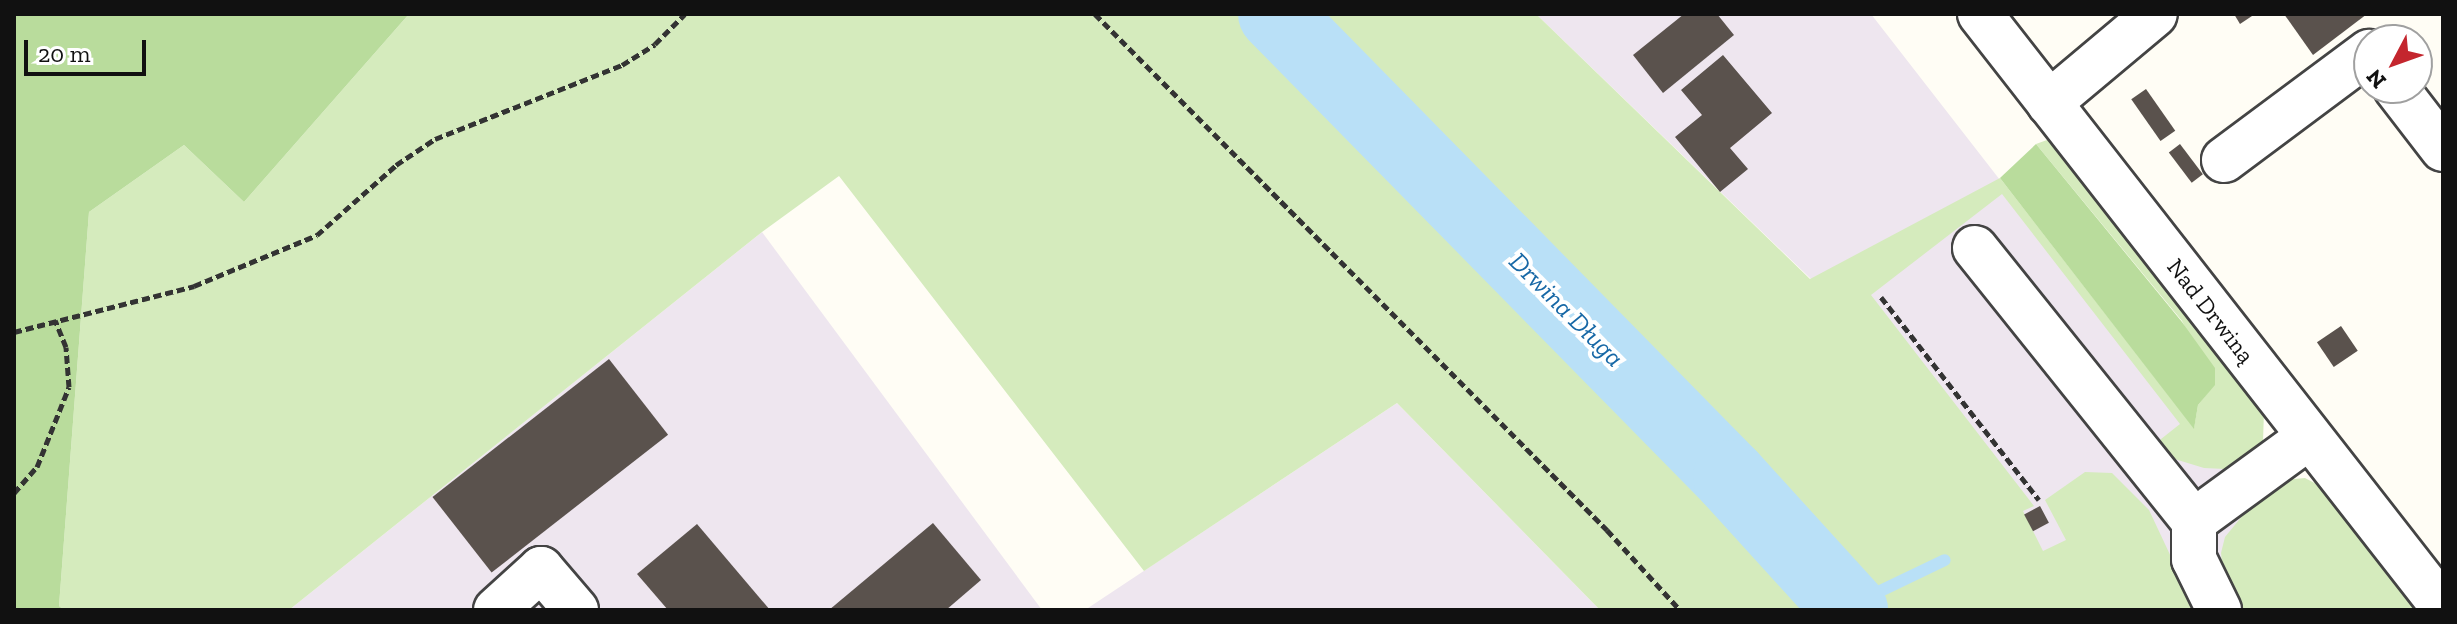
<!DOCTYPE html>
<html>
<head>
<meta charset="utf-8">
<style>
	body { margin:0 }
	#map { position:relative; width:2457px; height:624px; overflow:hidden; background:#fffdf5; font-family:"Zilla Slab",serif }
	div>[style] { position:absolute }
	.industrial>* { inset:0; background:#eee6ef }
	.green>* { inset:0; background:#d5ebbd }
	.forest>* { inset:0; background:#b9dc9c }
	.stream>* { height:12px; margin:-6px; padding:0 6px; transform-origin:6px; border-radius:6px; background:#b9e0f7 }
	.river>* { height:74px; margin:-37px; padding:0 37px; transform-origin:37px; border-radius:37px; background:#b9e0f7 }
	.building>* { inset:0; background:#5a524d; transform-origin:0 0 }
	.path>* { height:5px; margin-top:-2.5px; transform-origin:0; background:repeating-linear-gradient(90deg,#333 0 8px,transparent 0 12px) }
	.roads { filter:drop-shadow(2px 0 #444) drop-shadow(-2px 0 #444) drop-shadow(0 2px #444) drop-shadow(0 -2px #444) }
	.minor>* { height:44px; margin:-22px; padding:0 22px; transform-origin:22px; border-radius:22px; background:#fff }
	span { translate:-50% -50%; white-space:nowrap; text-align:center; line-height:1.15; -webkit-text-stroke:8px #fff; paint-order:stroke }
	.street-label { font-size:24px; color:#111 }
	.water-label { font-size:26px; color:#1768a6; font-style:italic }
	.frame { position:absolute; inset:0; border:16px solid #111; pointer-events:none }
	.north { position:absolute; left:2353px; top:24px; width:80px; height:80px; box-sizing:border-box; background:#fff; border:2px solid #a0a0a0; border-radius:50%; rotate:229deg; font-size:22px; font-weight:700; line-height:32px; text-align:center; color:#111 }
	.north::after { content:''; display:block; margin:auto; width:28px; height:36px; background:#c4262e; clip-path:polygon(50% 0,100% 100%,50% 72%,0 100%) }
	.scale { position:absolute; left:24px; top:40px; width:122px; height:36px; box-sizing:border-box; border:4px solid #111; border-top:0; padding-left:10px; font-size:24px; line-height:28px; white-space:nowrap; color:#111; -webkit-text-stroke:6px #fff; paint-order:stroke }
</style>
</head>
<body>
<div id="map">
	<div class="industrial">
		<i style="clip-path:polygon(1536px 14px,1871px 14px,2334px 610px,2068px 610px,1811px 279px)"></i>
		<i style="clip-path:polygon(762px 232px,1042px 610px,289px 610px)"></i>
		<i style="clip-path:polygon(1397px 403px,1600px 610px,1085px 610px)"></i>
	</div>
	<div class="green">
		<i style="clip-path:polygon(409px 14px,1536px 14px,1810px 279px,2000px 178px,2194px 428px,2198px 405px,2214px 385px,2182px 321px,2036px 144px,2047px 140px,2057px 143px,2264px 411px,2263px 442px,2256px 452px,2225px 469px,2204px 468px,2168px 457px,2156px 443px,2180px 424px,2002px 194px,1871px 295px,2034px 506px,2023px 511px,2043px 551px,2066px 540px,2045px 500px,2085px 472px,2112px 473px,2149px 510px,2196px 610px,1600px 610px,1397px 403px,1144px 571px,839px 176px,762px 232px,289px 610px,64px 610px,59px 606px,89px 212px,184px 145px,244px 202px)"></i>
		<i style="clip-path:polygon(2305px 478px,2324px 488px,2419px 610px,2241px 610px,2223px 573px,2221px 553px,2225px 537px,2252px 504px,2284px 480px)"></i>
	</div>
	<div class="forest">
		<i style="clip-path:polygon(14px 14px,409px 14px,244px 202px,184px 145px,89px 212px,59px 606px,64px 610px,14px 610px)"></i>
		<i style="clip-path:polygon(2036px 144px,2182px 322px,2215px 368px,2215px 385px,2198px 405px,2194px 429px,2000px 178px)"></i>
	</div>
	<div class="stream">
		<i style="left:1849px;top:606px;width:106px;rotate:-25.6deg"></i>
	</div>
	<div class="river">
		<i style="left:1275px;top:14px;width:649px;rotate:45.5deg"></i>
		<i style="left:1730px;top:477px;width:180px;rotate:47.7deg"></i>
	</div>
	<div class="building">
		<i style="clip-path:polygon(1684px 14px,1717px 14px,1734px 35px,1663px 93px,1633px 55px)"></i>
		<i style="clip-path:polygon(2234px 14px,2255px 14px,2240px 24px)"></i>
		<i style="clip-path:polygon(2284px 14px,2367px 14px,2313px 55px)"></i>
		<i style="clip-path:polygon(1723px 55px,1772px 113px,1730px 148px,1748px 169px,1720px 192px,1675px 137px,1702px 115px,1681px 90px)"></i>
		<i style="left:2146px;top:89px;width:51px;height:18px;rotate:55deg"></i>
		<i style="left:2180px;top:144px;width:38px;height:14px;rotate:53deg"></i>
		<i style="left:2341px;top:326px;width:30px;height:29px;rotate:56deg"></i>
		<i style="left:609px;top:359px;width:96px;height:224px;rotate:52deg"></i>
		<i style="left:2040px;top:506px;width:19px;height:18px;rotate:62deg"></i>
		<i style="clip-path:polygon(933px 523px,981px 580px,946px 610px,829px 610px)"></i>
		<i style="clip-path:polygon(697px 524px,770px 610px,668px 610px,637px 574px)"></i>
	</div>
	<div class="path">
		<i style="left:1095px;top:14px;width:727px;rotate:45.22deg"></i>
		<i style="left:1607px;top:530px;width:108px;rotate:47.6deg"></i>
		<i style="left:1881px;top:297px;width:257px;rotate:52.1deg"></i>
		<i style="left:14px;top:332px;width:186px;rotate:-14.3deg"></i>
		<i style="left:194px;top:286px;width:133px;rotate:-22.5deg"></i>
		<i style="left:317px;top:235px;width:106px;rotate:-41.5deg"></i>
		<i style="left:396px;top:165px;width:47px;rotate:-33.7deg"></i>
		<i style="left:435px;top:139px;width:201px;rotate:-21.6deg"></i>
		<i style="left:622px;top:65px;width:39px;rotate:-32deg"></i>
		<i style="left:655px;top:44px;width:42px;rotate:-45deg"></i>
		<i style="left:14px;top:493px;width:35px;rotate:-49deg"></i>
		<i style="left:37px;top:467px;width:86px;rotate:-68.2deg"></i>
		<i style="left:69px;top:387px;width:40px;rotate:-94.3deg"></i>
		<i style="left:66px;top:347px;width:29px;rotate:-112deg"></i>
	</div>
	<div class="roads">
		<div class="minor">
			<i style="left:1980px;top:14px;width:752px;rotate:52.02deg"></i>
			<i style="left:2396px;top:88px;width:77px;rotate:52.4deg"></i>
			<i style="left:2049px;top:103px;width:138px;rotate:-40deg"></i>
			<i style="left:2224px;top:160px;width:181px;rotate:-36.7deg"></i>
			<i style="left:1975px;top:248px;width:350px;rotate:51.3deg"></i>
			<i style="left:2194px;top:521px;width:38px;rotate:90deg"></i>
			<i style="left:2194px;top:559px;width:57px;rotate:63.9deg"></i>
			<i style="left:2194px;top:521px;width:142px;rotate:-36.1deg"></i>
			<i style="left:496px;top:610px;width:61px;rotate:-42.3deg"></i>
			<i style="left:541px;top:569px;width:54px;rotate:49.5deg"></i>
		</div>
	</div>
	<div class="street-label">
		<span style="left:2211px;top:311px;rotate:52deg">Nad Drwiną</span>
	</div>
	<div class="water-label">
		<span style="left:1566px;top:310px;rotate:45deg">Drwina Długa</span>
	</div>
	<div class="frame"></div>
	<div class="north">N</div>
	<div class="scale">20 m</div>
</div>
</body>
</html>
